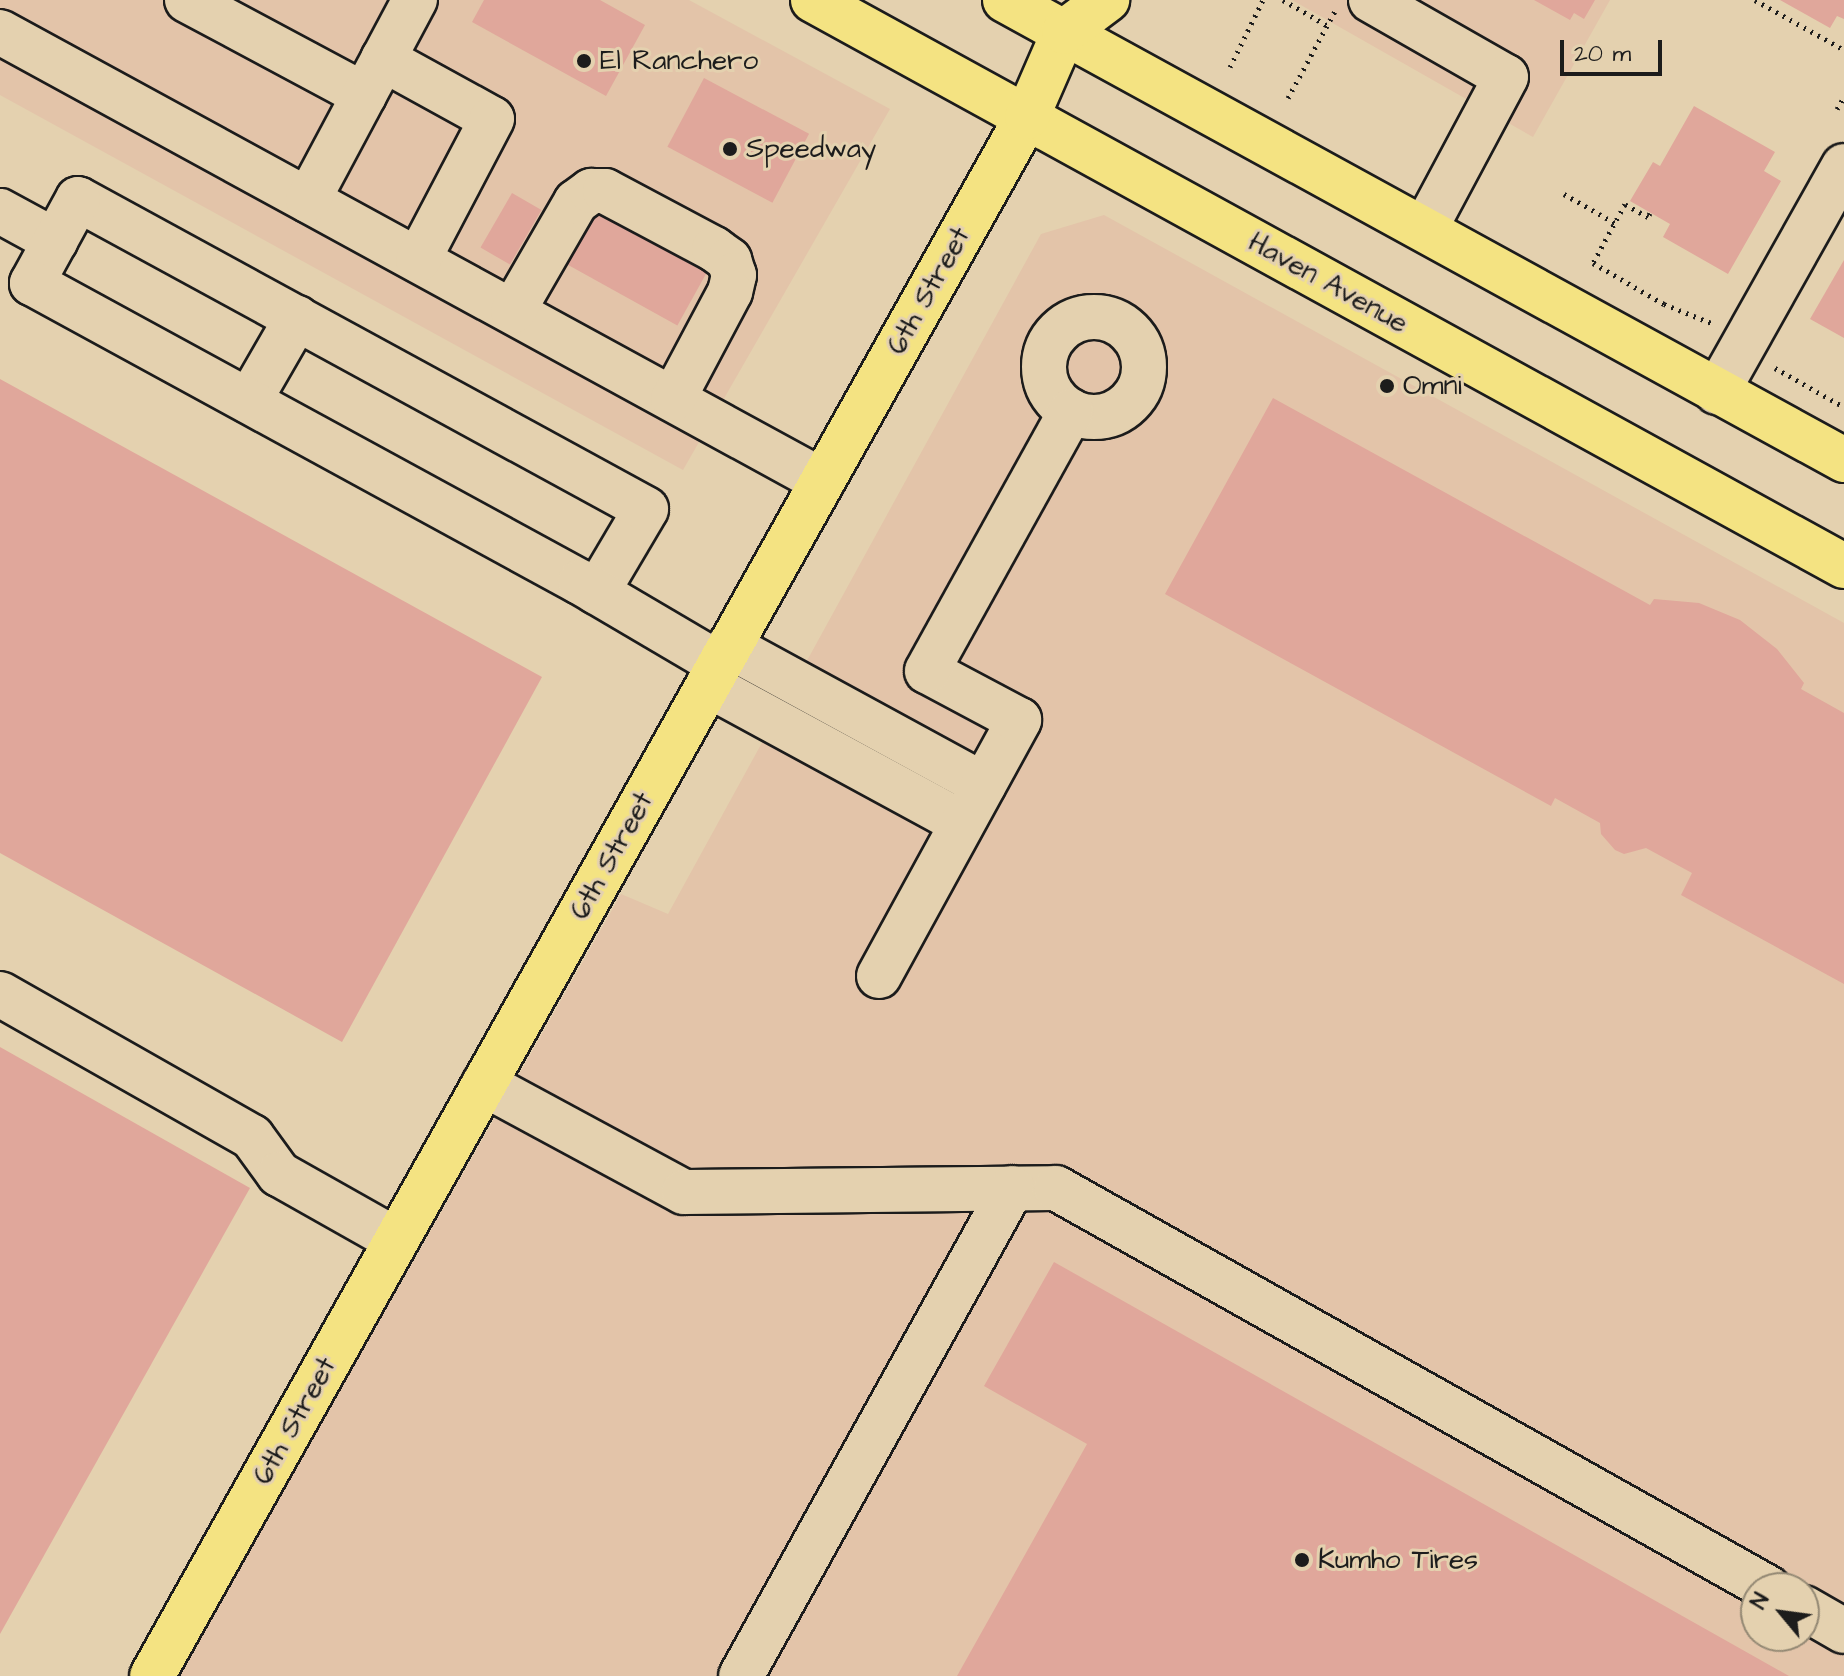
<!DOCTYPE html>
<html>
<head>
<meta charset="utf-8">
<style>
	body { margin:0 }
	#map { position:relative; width:1844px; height:1676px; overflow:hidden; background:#e4d1af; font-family:"Architects Daughter",sans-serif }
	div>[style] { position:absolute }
	.built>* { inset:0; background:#e3c4a9 }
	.building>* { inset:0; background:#e0a79b; transform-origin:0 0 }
	.path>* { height:5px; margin-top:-2.5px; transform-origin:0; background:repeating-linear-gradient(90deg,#1c1c1c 0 2px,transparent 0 8px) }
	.roads { filter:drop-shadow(2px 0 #1c1c1c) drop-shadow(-2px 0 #1c1c1c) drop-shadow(0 2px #1c1c1c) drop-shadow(0 -2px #1c1c1c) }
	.minor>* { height:44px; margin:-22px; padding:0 22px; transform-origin:22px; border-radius:22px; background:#e4d1af }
	.minor>.ring { margin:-22px; padding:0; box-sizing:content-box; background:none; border:44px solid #e4d1af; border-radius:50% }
	.major>* { height:44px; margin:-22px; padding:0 22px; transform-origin:22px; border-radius:22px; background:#f4e382 }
	.dots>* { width:22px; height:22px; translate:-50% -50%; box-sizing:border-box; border:4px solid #e4d1af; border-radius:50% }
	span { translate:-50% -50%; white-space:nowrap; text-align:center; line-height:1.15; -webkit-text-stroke:6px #e4d1af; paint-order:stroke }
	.poi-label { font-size:28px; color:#1c1c1c }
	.left { translate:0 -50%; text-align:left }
	.street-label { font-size:28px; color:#1c1c1c }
	.north { position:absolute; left:1740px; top:1572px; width:80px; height:80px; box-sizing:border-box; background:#e4d1af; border:2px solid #948974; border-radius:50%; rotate:299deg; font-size:22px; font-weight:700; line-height:32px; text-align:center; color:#1c1c1c }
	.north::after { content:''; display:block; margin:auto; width:28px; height:36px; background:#1c1c1c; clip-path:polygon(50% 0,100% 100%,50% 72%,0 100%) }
	.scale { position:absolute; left:1560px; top:40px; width:102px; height:36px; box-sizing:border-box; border:4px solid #1c1c1c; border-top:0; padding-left:10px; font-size:24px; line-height:28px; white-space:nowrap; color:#1c1c1c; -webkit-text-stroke:6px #e4d1af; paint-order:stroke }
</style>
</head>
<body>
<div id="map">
	<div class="built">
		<i style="clip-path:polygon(0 0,689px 0,890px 109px,683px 470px,0 95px)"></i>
		<i style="clip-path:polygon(1292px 0,1610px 0,1533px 137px)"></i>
		<i style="clip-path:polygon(evenodd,1104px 215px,1844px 623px,1844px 1676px,179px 1676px,621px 894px,668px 914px,1041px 234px,1104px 215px,1756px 1588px,1804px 1588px,1804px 1636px,1756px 1636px,1756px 1588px)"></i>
	</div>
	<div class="building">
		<i style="clip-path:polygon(484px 0,600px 0,645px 25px,606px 96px,472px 22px)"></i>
		<i style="clip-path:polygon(1534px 0,1595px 0,1584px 19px,1574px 13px,1570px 20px)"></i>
		<i style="clip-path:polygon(1780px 0,1844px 0,1844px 19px,1837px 16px,1830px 28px)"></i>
		<i style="left:704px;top:78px;width:119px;height:78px;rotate:28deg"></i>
		<i style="clip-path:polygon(1694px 106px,1775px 152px,1764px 171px,1781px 181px,1728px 274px,1663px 237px,1670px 224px,1630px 201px,1653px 162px,1660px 166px)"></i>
		<i style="left:512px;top:193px;width:34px;height:63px;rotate:30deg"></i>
		<i style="left:591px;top:209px;width:132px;height:60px;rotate:29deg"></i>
		<i style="clip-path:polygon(1844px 260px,1844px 338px,1810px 319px)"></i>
		<i style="clip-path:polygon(0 379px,542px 677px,342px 1042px,0 853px)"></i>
		<i style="clip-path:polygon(1273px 398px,1650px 605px,1654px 599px,1699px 603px,1740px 620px,1777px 649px,1804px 683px,1801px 689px,1844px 713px,1844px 984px,1681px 895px,1692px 873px,1646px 848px,1624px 854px,1615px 850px,1601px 834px,1600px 823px,1555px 798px,1551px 806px,1165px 594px)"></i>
		<i style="clip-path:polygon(0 1047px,250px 1188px,0 1634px)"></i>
		<i style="clip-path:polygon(1054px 1262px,1789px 1676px,957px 1676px,1087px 1444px,984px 1386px)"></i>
	</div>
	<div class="path">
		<i style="left:1283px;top:0;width:52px;rotate:30deg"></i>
		<i style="left:1755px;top:0;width:102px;rotate:29.3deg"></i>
		<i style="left:1230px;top:67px;width:75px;rotate:-63.8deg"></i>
		<i style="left:1288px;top:98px;width:99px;rotate:-61.6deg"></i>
		<i style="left:1837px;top:109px;width:14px;rotate:-60deg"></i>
		<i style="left:1564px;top:194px;width:59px;rotate:29.6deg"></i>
		<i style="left:1650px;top:213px;width:4px;rotate:117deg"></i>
		<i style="left:1648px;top:217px;width:26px;rotate:-151deg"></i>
		<i style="left:1625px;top:204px;width:67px;rotate:118.5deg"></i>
		<i style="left:1593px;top:263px;width:82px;rotate:30deg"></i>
		<i style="left:1664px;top:304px;width:54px;rotate:21.8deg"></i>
		<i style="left:1775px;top:368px;width:79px;rotate:29.5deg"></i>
	</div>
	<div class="roads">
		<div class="minor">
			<i style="left:187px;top:0;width:201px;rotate:28.2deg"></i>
			<i style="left:1371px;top:0;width:155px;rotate:29.7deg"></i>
			<i style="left:1506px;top:77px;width:172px;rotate:118.1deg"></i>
			<i style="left:0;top:32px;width:937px;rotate:28.64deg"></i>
			<i style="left:383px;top:59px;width:124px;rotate:28.8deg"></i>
			<i style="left:492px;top:119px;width:159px;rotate:117.7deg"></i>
			<i style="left:308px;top:200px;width:227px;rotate:-61.9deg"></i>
			<i style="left:0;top:211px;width:63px;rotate:28.6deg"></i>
			<i style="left:513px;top:311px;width:126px;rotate:-60deg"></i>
			<i style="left:576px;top:202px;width:19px;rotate:-36deg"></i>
			<i style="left:591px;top:191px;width:14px"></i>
			<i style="left:605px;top:191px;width:123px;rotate:28deg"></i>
			<i style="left:714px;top:249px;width:19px;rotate:36deg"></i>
			<i style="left:729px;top:260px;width:16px;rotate:72deg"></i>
			<i style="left:734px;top:275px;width:17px;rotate:103deg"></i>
			<i style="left:730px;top:292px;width:121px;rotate:118deg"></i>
			<i class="ring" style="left:1044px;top:317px;width:56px;height:56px"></i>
			<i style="left:1717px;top:392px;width:259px;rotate:-60.7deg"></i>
			<i style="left:249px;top:401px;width:96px;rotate:-60deg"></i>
			<i style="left:597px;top:592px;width:96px;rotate:-59.4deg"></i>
			<i style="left:646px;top:509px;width:647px;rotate:-151.38deg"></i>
			<i style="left:78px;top:199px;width:96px;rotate:118.7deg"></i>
			<i style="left:32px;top:283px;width:624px;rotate:28.62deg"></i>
			<i style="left:580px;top:582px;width:161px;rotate:30.5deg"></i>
			<i style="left:729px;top:646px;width:290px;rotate:28.6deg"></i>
			<i style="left:708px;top:685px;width:289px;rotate:28.5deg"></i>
			<i style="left:879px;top:976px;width:292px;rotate:-61.3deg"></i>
			<i style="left:1019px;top:720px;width:104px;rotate:-152deg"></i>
			<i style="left:927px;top:671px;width:297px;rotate:-61deg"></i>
			<i style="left:0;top:994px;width:290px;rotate:29.6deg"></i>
			<i style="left:252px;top:1137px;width:46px;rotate:53.9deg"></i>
			<i style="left:279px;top:1174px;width:134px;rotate:29.4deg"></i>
			<i style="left:484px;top:1084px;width:227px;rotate:28.4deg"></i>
			<i style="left:684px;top:1192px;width:372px;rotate:-0.6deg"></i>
			<i style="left:1056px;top:1188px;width:817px;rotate:29.33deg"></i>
			<i style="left:1804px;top:1608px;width:46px;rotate:29.9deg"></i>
			<i style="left:741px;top:1676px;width:558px;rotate:-60.96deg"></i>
		</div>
		<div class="major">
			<i style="left:813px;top:0;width:1176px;rotate:28.77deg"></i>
			<i style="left:1005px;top:0;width:957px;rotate:28.73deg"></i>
			<i style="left:152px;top:1676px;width:1788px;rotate:-60.7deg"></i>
			<i style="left:1027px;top:117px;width:93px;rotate:-66.5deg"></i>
			<i style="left:1064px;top:32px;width:54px;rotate:-36.7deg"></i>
		</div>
	</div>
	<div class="dots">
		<i style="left:584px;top:61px;background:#1c1c1c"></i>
		<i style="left:730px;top:149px;background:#1c1c1c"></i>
		<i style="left:1387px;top:386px;background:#1c1c1c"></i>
		<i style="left:1302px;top:1560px;background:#1c1c1c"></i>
	</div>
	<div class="poi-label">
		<span class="left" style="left:600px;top:61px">El Ranchero</span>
		<span class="left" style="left:746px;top:149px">Speedway</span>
		<span class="left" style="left:1403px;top:386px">Omni</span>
		<span class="left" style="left:1318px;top:1560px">Kumho Tires</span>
	</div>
	<div class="street-label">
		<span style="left:1328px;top:283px;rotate:29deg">Haven Avenue</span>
		<span style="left:929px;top:291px;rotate:-61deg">6th Street</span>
		<span style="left:612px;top:856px;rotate:-61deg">6th Street</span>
		<span style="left:295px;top:1421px;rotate:-61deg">6th Street</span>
	</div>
	<div class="north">N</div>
	<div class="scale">20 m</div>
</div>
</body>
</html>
